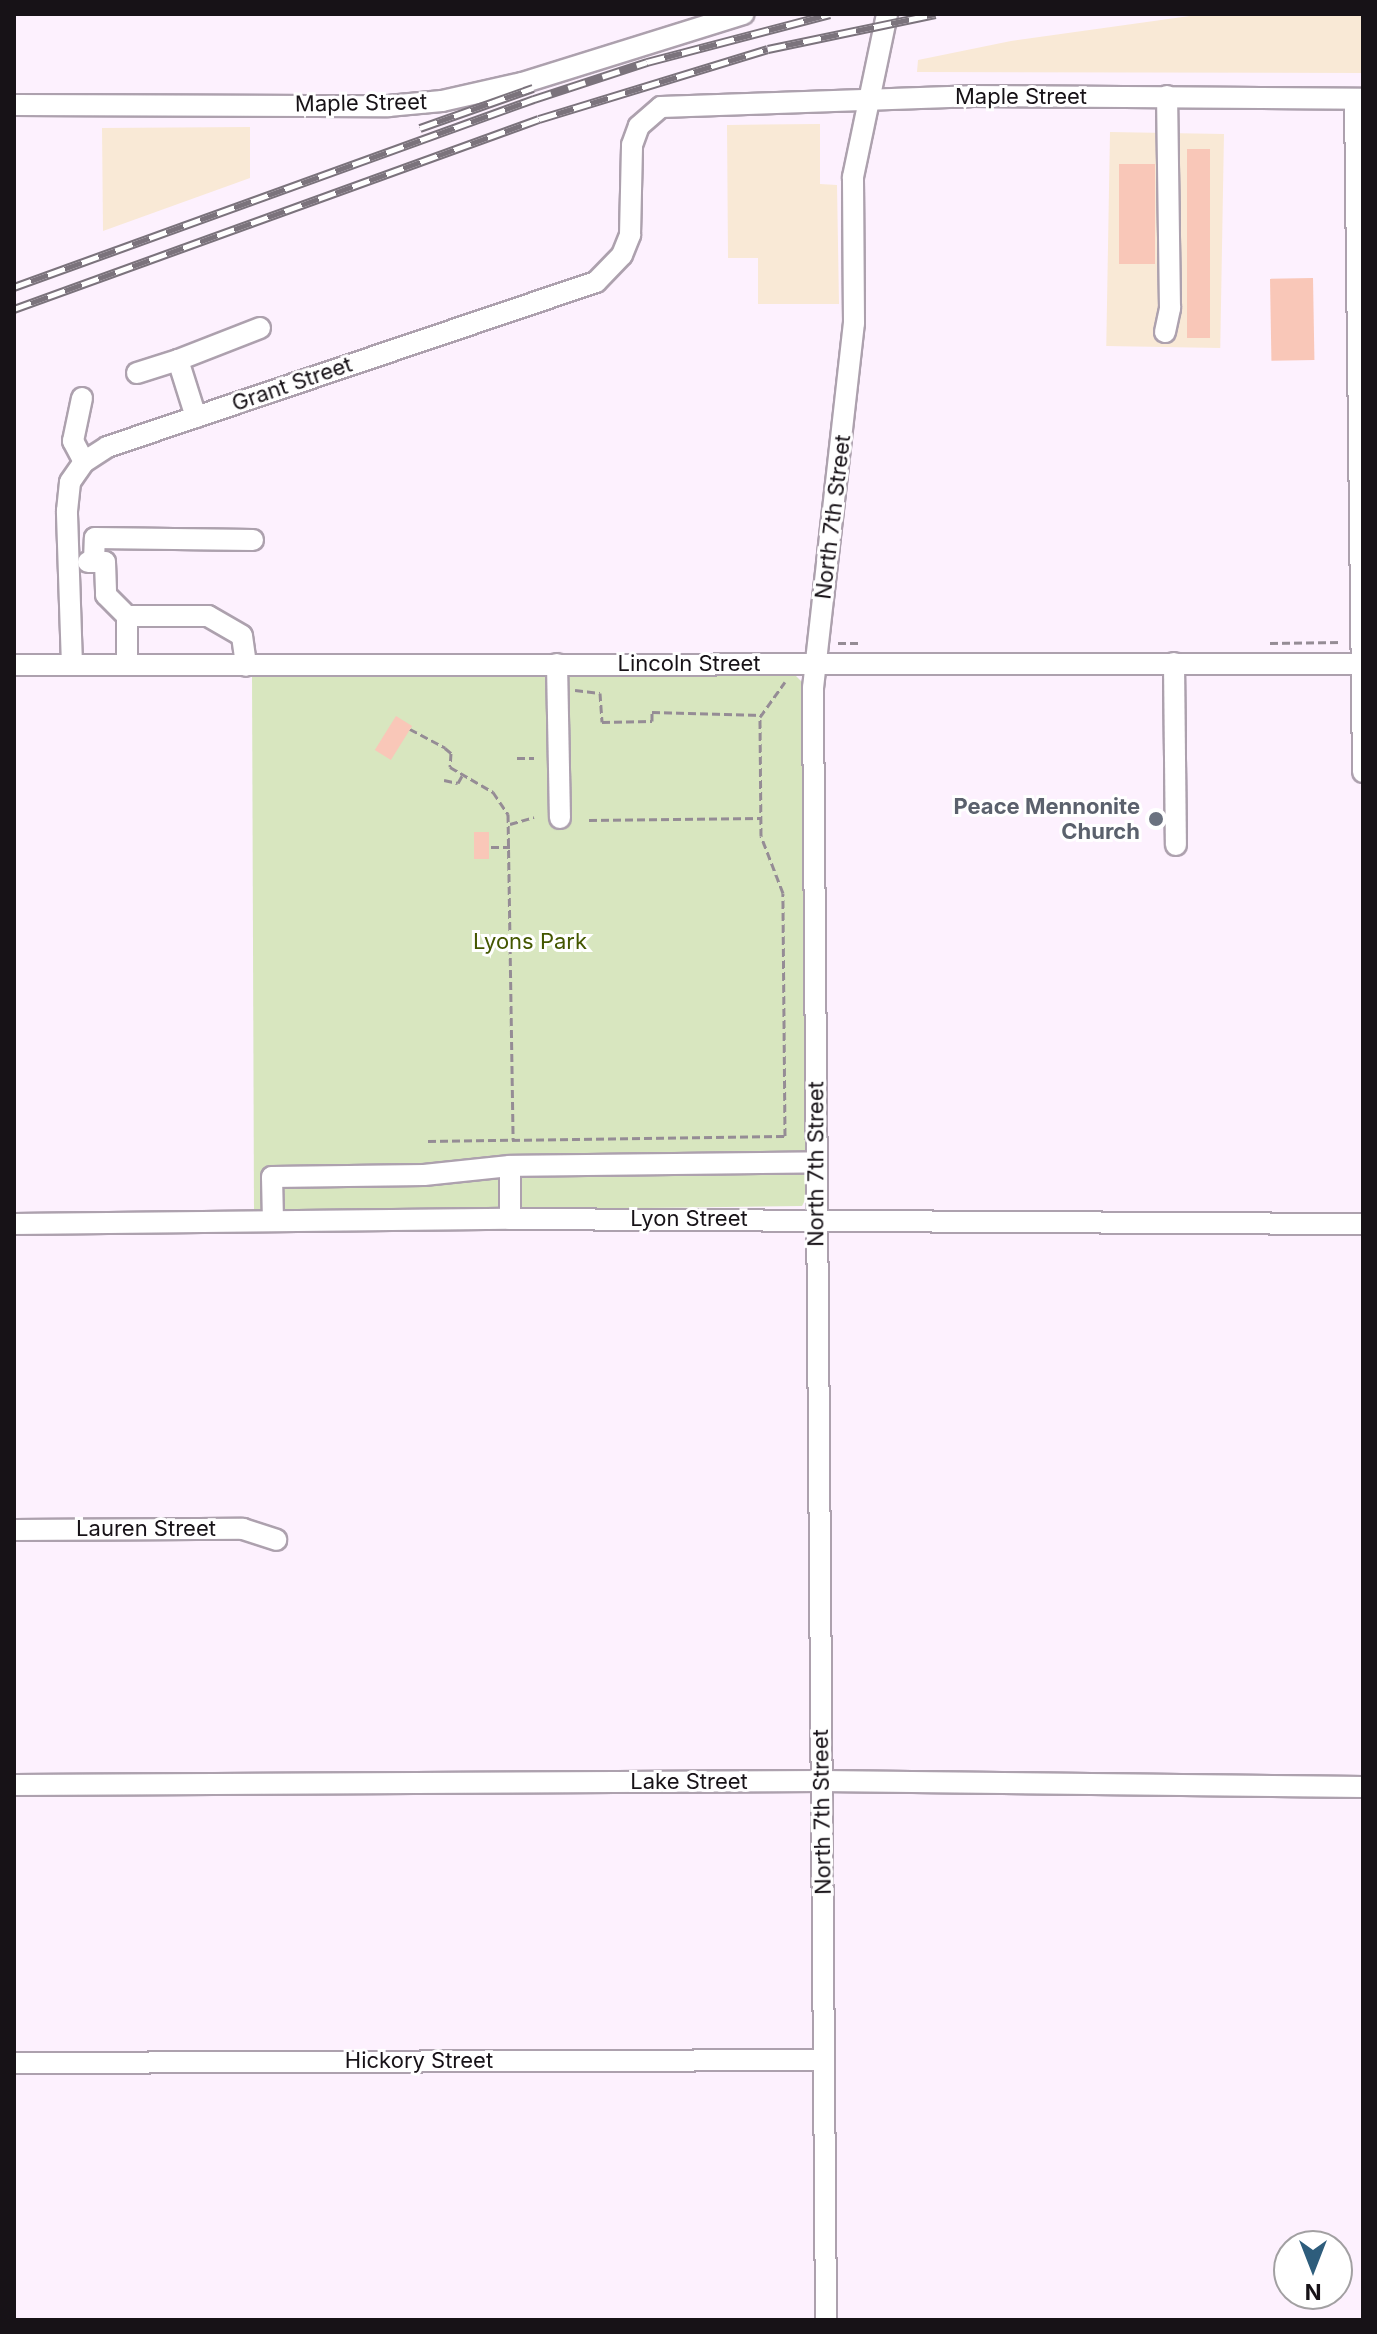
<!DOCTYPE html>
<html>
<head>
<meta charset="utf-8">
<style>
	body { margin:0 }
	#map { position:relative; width:1377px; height:2334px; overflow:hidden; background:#fdf1fe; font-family:Inter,sans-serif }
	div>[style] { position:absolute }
	.industrial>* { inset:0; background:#f9e9d6; transform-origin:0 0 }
	.green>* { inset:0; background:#d8e6bf }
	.building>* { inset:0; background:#f9c7b8; transform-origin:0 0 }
	.path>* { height:3px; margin-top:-1.5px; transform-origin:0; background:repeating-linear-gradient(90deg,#958c95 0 8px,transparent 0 12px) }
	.roads { filter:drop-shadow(2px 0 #ada1ae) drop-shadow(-2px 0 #ada1ae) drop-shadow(0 2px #ada1ae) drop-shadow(0 -2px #ada1ae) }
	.minor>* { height:20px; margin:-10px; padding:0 10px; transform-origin:10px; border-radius:10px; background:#fff }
	.rail>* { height:9px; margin-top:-4.5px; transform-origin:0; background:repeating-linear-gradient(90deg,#fff 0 18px,#7b737c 0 36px); box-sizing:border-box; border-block:2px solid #7b737c }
	.dots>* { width:22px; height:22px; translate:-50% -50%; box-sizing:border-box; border:4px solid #fff; border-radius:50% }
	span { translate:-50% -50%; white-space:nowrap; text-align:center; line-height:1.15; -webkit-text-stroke:6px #fff; paint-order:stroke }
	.street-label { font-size:22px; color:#171217 }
	.worship-label { font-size:22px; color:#5b616d; font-weight:700 }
	.right { translate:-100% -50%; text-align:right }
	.park-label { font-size:22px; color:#445700 }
	.frame { position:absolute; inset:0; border:16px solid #171217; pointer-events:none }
	.north { position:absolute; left:1273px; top:2230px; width:80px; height:80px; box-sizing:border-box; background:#fff; border:2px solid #a2a0a2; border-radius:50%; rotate:180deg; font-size:22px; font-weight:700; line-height:32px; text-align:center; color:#171217 }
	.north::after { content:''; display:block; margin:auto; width:28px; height:36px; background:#2e5d7c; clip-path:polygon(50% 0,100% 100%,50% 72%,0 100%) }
</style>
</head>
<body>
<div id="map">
	<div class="industrial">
		<i style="clip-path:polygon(1204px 14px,1363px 14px,1363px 73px,917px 72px,918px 60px,1011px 41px)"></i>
		<i style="clip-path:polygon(820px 124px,820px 184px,837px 185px,839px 304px,758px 304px,758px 258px,728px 258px,727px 125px)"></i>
		<i style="clip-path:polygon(250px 127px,250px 178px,103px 231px,102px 128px)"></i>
		<i style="left:1110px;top:132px;width:114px;height:214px;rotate:1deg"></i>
	</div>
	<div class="green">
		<i style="clip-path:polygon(775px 672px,794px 674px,804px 684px,808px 1194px,802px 1206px,254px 1213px,252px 674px)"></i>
	</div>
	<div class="building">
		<i style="left:1187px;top:149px;width:23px;height:189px"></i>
		<i style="left:1119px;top:164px;width:36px;height:100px"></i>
		<i style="left:1313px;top:278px;width:82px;height:43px;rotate:89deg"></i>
		<i style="left:396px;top:716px;width:19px;height:40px;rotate:32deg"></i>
		<i style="left:474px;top:832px;width:15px;height:27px"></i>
	</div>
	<div class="path">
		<i style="left:838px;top:643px;width:24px"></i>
		<i style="left:1270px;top:643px;width:72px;rotate:-0.8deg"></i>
		<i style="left:575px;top:690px;width:25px;rotate:7deg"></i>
		<i style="left:600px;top:693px;width:29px;rotate:86deg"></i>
		<i style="left:602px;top:722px;width:50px;rotate:-1.1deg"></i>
		<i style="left:652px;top:721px;width:9px;rotate:-90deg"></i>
		<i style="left:652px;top:712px;width:110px;rotate:1.6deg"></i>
		<i style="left:410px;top:729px;width:40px;rotate:28deg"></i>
		<i style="left:445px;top:748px;width:8px;rotate:40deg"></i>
		<i style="left:451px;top:753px;width:14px;rotate:94deg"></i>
		<i style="left:450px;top:767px;width:50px;rotate:30.2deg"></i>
		<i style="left:493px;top:792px;width:27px;rotate:56deg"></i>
		<i style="left:508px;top:814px;width:326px;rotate:89.1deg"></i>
		<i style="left:517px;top:758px;width:17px"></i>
		<i style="left:444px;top:780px;width:14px;rotate:12deg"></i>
		<i style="left:458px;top:783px;width:10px;rotate:-61deg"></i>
		<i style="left:589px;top:820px;width:172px;rotate:-0.7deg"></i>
		<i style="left:510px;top:824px;width:25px;rotate:-16deg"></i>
		<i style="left:491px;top:847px;width:19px"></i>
		<i style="left:428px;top:1141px;width:357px;rotate:-0.8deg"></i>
		<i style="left:785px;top:1136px;width:243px;rotate:-90.5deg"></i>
		<i style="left:783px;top:893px;width:61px;rotate:-111.1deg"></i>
		<i style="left:761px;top:836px;width:119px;rotate:-90.5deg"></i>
		<i style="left:760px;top:717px;width:43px;rotate:-54.5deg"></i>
	</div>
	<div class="roads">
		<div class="minor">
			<i style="left:1355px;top:99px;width:673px;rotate:89.32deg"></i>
			<i style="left:14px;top:105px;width:374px;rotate:0.2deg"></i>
			<i style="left:388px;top:106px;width:54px;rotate:-5.3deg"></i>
			<i style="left:442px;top:101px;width:82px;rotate:-12.7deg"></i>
			<i style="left:522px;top:83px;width:232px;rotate:-17.3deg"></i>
			<i style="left:1165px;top:332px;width:25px;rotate:-78deg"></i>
			<i style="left:1170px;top:308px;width:212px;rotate:-90.8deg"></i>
			<i style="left:178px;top:360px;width:88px;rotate:-21.3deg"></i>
			<i style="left:137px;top:373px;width:43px;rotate:-17.6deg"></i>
			<i style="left:178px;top:360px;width:60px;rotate:72.5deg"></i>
			<i style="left:82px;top:398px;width:44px;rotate:101.8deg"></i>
			<i style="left:73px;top:441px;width:24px;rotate:62deg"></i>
			<i style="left:88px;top:562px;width:17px"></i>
			<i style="left:105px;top:562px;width:33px;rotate:88deg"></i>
			<i style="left:106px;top:595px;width:30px;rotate:45deg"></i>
			<i style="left:94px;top:562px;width:24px;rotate:-88deg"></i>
			<i style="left:95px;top:538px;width:158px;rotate:0.7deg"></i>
			<i style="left:1174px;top:663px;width:182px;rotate:89.4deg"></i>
			<i style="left:557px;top:664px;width:154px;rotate:88.9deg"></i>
			<i style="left:14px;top:665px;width:1349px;rotate:-0.04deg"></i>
			<i style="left:72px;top:665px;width:154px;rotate:-91.9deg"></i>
			<i style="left:67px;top:511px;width:29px;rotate:-84deg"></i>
			<i style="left:70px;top:482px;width:24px;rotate:-55deg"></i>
			<i style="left:84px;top:462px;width:27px;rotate:-33deg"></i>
			<i style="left:107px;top:447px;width:516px;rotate:-18.65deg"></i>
			<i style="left:596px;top:282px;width:37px;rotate:-46deg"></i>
			<i style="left:622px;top:255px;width:22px;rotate:-68deg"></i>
			<i style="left:630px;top:235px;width:90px;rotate:-88.7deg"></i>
			<i style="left:632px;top:145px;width:20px;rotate:-70deg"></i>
			<i style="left:639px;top:126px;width:29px;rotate:-41deg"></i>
			<i style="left:661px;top:107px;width:310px;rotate:-2deg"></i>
			<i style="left:971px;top:96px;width:392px;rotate:0.4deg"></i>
			<i style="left:127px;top:665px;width:49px;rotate:-90deg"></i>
			<i style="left:127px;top:616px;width:81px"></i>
			<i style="left:208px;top:616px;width:39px;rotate:30deg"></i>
			<i style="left:242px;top:636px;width:30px;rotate:82deg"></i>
			<i style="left:510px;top:1166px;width:53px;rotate:90deg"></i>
			<i style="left:273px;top:1221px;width:44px;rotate:-91.3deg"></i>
			<i style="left:272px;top:1177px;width:152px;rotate:-0.8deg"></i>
			<i style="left:424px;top:1175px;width:86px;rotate:-6deg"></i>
			<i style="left:510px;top:1166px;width:306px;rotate:-0.7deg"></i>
			<i style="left:14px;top:1224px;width:496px;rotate:-0.6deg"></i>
			<i style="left:510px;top:1219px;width:853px;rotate:0.34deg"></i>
			<i style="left:14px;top:1530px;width:229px;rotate:-0.3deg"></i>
			<i style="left:243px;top:1529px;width:35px;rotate:18deg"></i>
			<i style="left:14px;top:1785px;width:807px;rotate:-0.28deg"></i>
			<i style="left:821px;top:1781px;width:542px;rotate:0.63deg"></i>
			<i style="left:14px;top:2063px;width:810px;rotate:-0.21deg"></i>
			<i style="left:826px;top:2320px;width:1632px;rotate:-90.46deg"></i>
			<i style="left:813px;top:688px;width:367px;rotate:-83.6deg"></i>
			<i style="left:854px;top:323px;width:146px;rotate:-90.4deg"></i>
			<i style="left:853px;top:177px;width:167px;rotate:-78.2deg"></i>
		</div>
	</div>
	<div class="rail">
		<i style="left:420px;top:128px;width:120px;rotate:-19.5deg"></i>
		<i style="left:14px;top:287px;width:553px;rotate:-19.88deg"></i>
		<i style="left:534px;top:99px;width:119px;rotate:-18.1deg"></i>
		<i style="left:647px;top:62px;width:189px;rotate:-14.7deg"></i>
		<i style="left:14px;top:309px;width:558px;rotate:-19.9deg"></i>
		<i style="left:539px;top:119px;width:239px;rotate:-17deg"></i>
		<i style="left:768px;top:49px;width:171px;rotate:-11.8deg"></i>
	</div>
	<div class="dots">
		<i style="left:1156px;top:819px;background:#6b7280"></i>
	</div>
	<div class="street-label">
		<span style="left:1021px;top:97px">Maple Street</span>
		<span style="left:361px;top:103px;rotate:-1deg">Maple Street</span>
		<span style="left:292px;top:384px;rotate:-19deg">Grant Street</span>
		<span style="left:833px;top:517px;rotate:-83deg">North 7th Street</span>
		<span style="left:689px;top:664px">Lincoln Street</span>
		<span style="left:816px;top:1164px;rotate:-90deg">North 7th Street</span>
		<span style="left:689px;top:1219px">Lyon Street</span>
		<span style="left:146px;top:1529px">Lauren Street</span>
		<span style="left:689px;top:1782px">Lake Street</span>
		<span style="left:822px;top:1812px;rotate:-91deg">North 7th Street</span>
		<span style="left:419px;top:2061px">Hickory Street</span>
	</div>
	<div class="worship-label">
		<span class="right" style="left:1140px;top:819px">Peace Mennonite<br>Church</span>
	</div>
	<div class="park-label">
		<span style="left:530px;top:942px">Lyons Park</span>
	</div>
	<div class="frame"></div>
	<div class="north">N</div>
</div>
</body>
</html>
